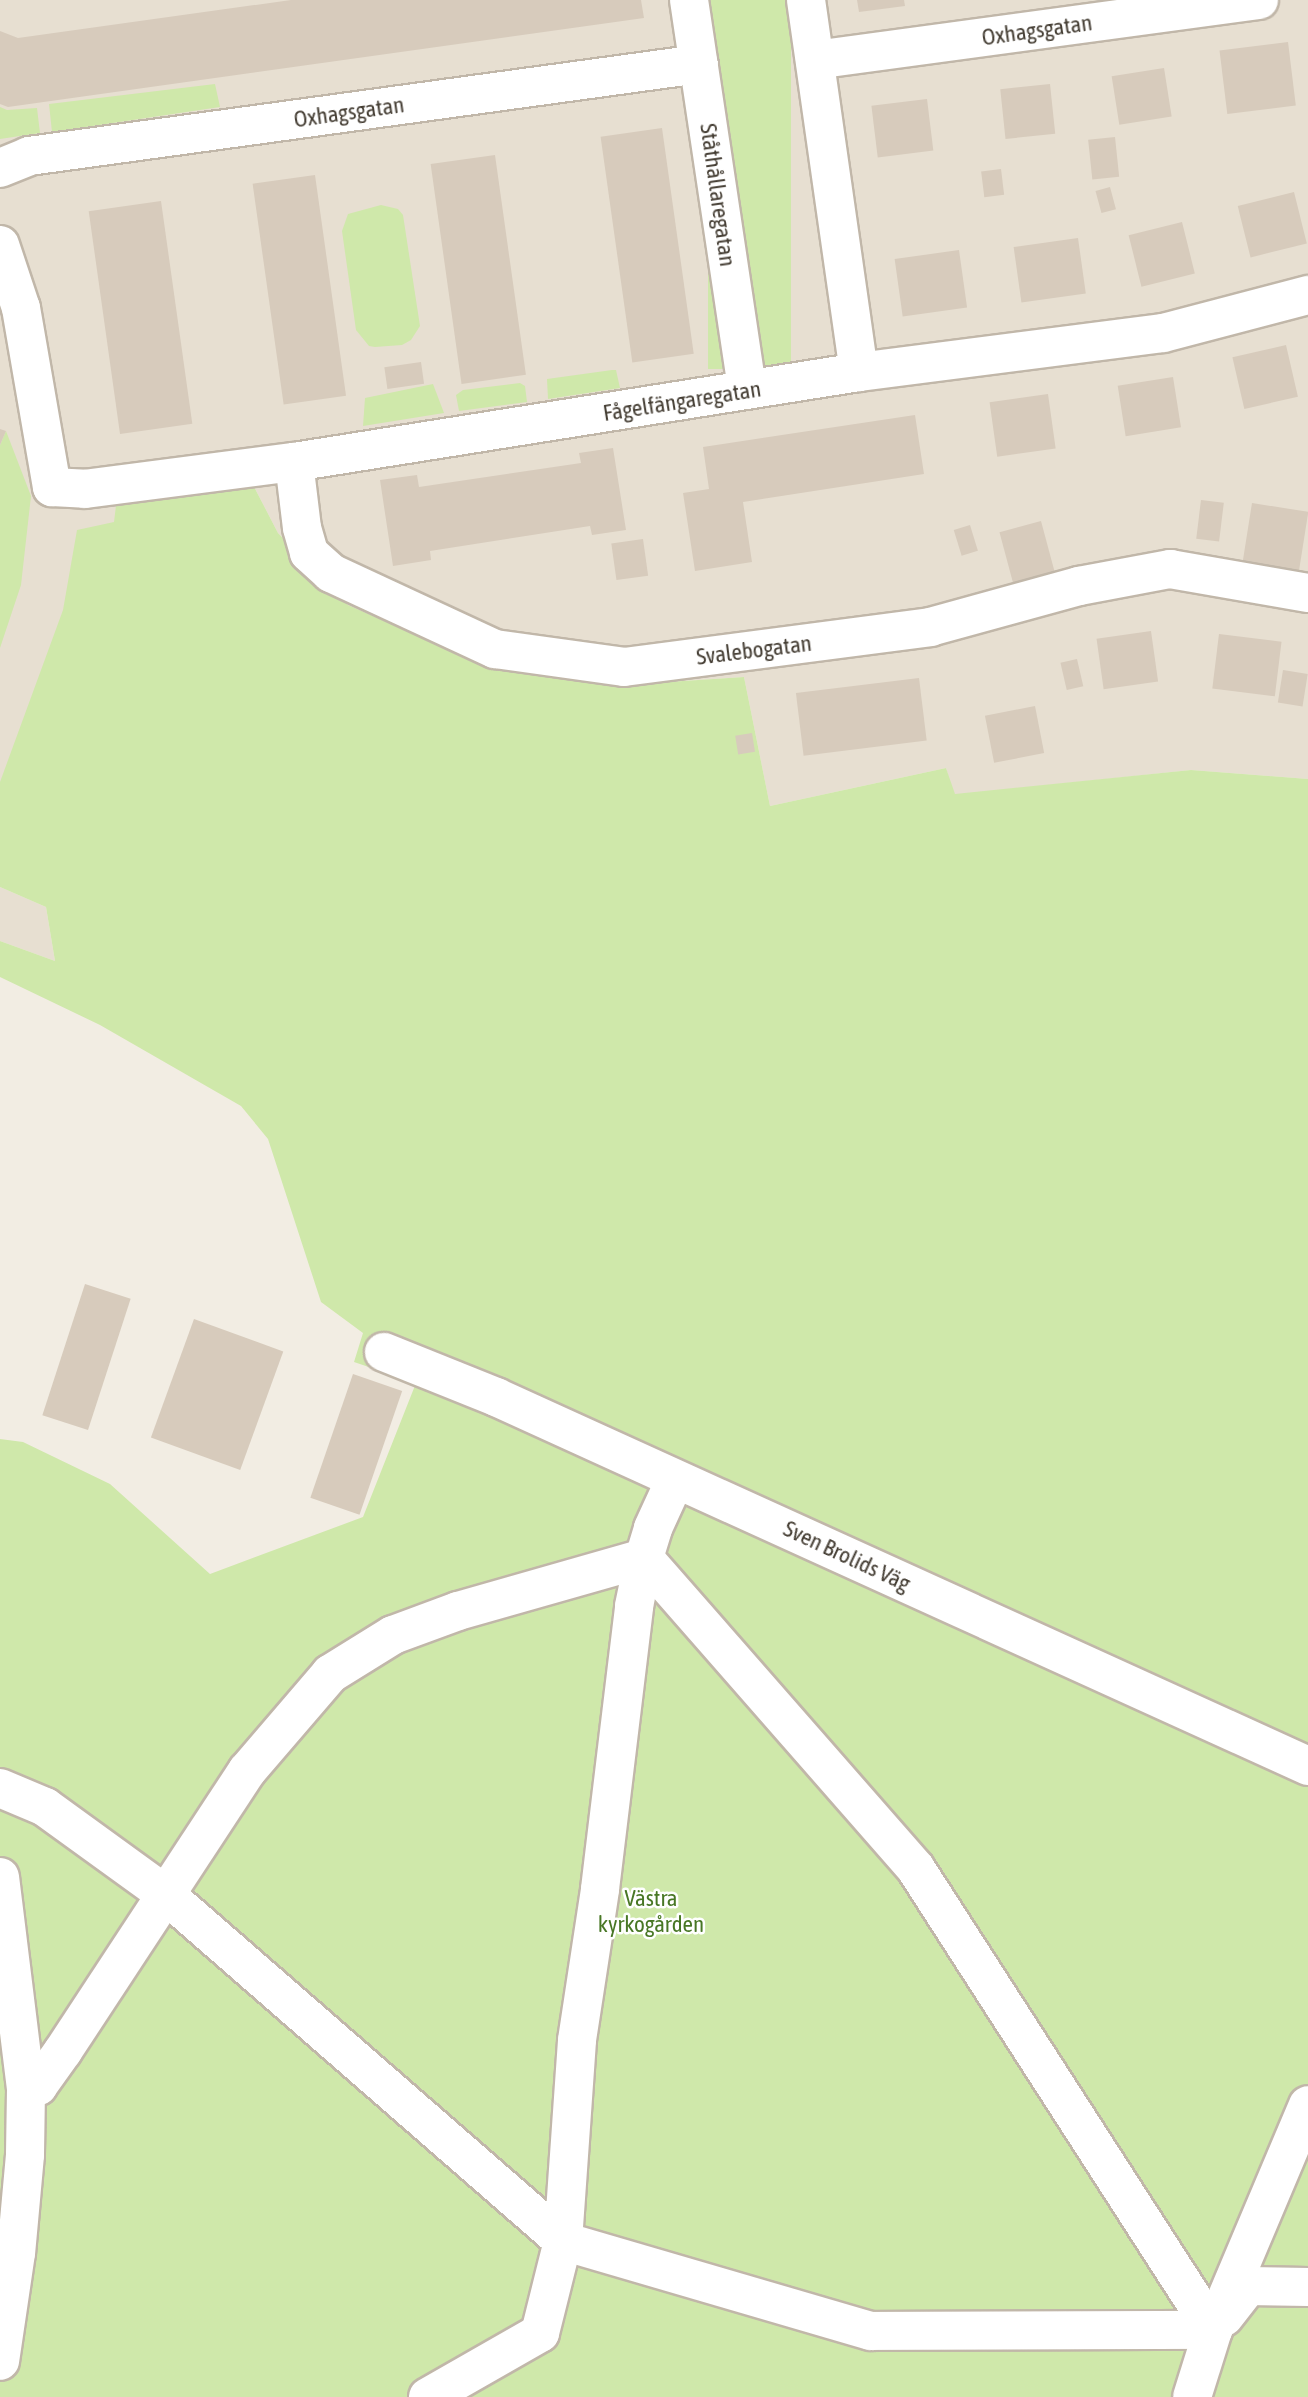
<!DOCTYPE html>
<html>
<head>
<meta charset="utf-8">
<style>
	body { margin:0 }
	#map { position:relative; width:1308px; height:2397px; overflow:hidden; background:#f2ede3; font-family:"Asap Condensed",sans-serif }
	div>[style] { position:absolute }
	.residential>* { inset:0; background:#e7dfd1 }
	.green>* { inset:0; background:#cfe8aa; transform-origin:0 0 }
	.building>* { inset:0; background:#d7cbbc; transform-origin:0 0 }
	.roads { filter:drop-shadow(2px 0 #c1b7a9) drop-shadow(-2px 0 #c1b7a9) drop-shadow(0 2px #c1b7a9) drop-shadow(0 -2px #c1b7a9) }
	.minor>* { height:38px; margin:-19px; padding:0 19px; transform-origin:19px; border-radius:19px; background:#fff }
	span { translate:-50% -50%; white-space:nowrap; text-align:center; line-height:1.15; -webkit-text-stroke:5px #fff; paint-order:stroke }
	.street-label { font-size:23px; color:#443d33 }
	.park-label { font-size:23px; color:#487725 }
</style>
</head>
<body>
<div id="map">
	<div class="residential">
		<i style="clip-path:polygon(0 0,1308px 0,1308px 779px,1191px 770px,954px 795px,946px 768px,770px 806px,744px 677px,637px 684px,471px 659px,348px 605px,278px 533px,249px 477px,117px 497px,115px 522px,0 822px)"></i>
		<i style="clip-path:polygon(0 887px,46px 907px,55px 961px,0 941px)"></i>
	</div>
	<div class="green">
		<i style="left:708px;top:0;width:83px;height:369px"></i>
		<i style="clip-path:polygon(215px 84px,220px 107px,52px 132px,49px 104px)"></i>
		<i style="clip-path:polygon(0 107px,7px 110px,37px 108px,40px 133px,0 139px)"></i>
		<i style="clip-path:polygon(381px 205px,398px 209px,403px 215px,420px 326px,411px 340px,402px 345px,375px 347px,369px 346px,356px 330px,342px 231px,348px 214px)"></i>
		<i style="clip-path:polygon(612px 370px,616px 370px,620px 388px,548px 399px,547px 379px)"></i>
		<i style="clip-path:polygon(520px 383px,525px 386px,527px 402px,459px 411px,456px 395px,463px 390px)"></i>
		<i style="clip-path:polygon(433px 384px,444px 413px,363px 426px,365px 398px)"></i>
		<i style="clip-path:polygon(6px 431px,31px 496px,21px 585px,0 648px,0 445px)"></i>
		<i style="clip-path:polygon(249px 477px,278px 533px,348px 605px,471px 659px,637px 684px,744px 677px,770px 806px,946px 768px,955px 794px,1191px 770px,1308px 779px,1308px 2397px,0 2397px,0 1439px,23px 1442px,110px 1484px,210px 1574px,363px 1517px,416px 1383px,354px 1362px,363px 1333px,321px 1302px,268px 1139px,241px 1106px,100px 1025px,0 977px,0 941px,55px 961px,46px 907px,0 887px,0 782px,63px 610px,77px 530px,114px 522px,117px 497px)"></i>
	</div>
	<div class="building">
		<i style="clip-path:polygon(291px 0,641px 0,644px 18px,8px 107px,0 104px,0 31px,18px 38px)"></i>
		<i style="clip-path:polygon(857px 0,904px 0,905px 6px,859px 12px)"></i>
		<i style="left:1288px;top:42px;width:64px;height:69px;rotate:83deg"></i>
		<i style="left:1164px;top:68px;width:49px;height:53px;rotate:81deg"></i>
		<i style="left:1050px;top:84px;width:50px;height:50px;rotate:84deg"></i>
		<i style="left:927px;top:99px;width:52px;height:56px;rotate:83deg"></i>
		<i style="left:662px;top:128px;width:228px;height:62px;rotate:82deg"></i>
		<i style="left:1115px;top:137px;width:40px;height:27px;rotate:84deg"></i>
		<i style="left:495px;top:155px;width:222px;height:65px;rotate:82deg"></i>
		<i style="left:1001px;top:169px;width:26px;height:20px;rotate:83deg"></i>
		<i style="left:315px;top:175px;width:223px;height:63px;rotate:82deg"></i>
		<i style="left:1110px;top:187px;width:23px;height:15px;rotate:75deg"></i>
		<i style="left:1294px;top:192px;width:53px;height:58px;rotate:76deg"></i>
		<i style="left:161px;top:201px;width:225px;height:73px;rotate:82deg"></i>
		<i style="left:1182px;top:222px;width:53px;height:55px;rotate:76deg"></i>
		<i style="left:1078px;top:238px;width:56px;height:65px;rotate:82deg"></i>
		<i style="left:959px;top:250px;width:58px;height:65px;rotate:82deg"></i>
		<i style="left:1286px;top:345px;width:53px;height:55px;rotate:77deg"></i>
		<i style="left:421px;top:362px;width:22px;height:37px;rotate:82deg"></i>
		<i style="left:1173px;top:377px;width:51px;height:56px;rotate:81deg"></i>
		<i style="left:1048px;top:394px;width:55px;height:59px;rotate:82deg"></i>
		<i style="clip-path:polygon(915px 415px,924px 474px,743px 502px,752px 562px,695px 571px,683px 493px,709px 489px,703px 447px)"></i>
		<i style="clip-path:polygon(0 429px,6px 431px,0 445px)"></i>
		<i style="clip-path:polygon(613px 448px,626px 530px,592px 535px,590px 526px,430px 551px,431px 560px,393px 566px,380px 480px,417px 475px,419px 487px,581px 463px,579px 453px)"></i>
		<i style="left:1201px;top:500px;width:23px;height:39px;rotate:7deg"></i>
		<i style="left:1252px;top:503px;width:57px;height:59px;rotate:9deg"></i>
		<i style="left:1041px;top:521px;width:56px;height:43px;rotate:75deg"></i>
		<i style="left:970px;top:525px;width:27px;height:17px;rotate:73deg"></i>
		<i style="left:643px;top:539px;width:37px;height:32px;rotate:82deg"></i>
		<i style="left:1151px;top:631px;width:51px;height:55px;rotate:82deg"></i>
		<i style="left:1219px;top:634px;width:63px;height:55px;rotate:7deg"></i>
		<i style="left:1077px;top:659px;width:28px;height:17px;rotate:77deg"></i>
		<i style="left:1283px;top:670px;width:25px;height:33px;rotate:9deg"></i>
		<i style="left:919px;top:678px;width:63px;height:124px;rotate:83deg"></i>
		<i style="left:1035px;top:706px;width:48px;height:51px;rotate:79deg"></i>
		<i style="left:752px;top:733px;width:19px;height:17px;rotate:81deg"></i>
		<i style="left:85px;top:1284px;width:48px;height:138px;rotate:18deg"></i>
		<i style="left:194px;top:1319px;width:95px;height:126px;rotate:20deg"></i>
		<i style="left:353px;top:1374px;width:52px;height:131px;rotate:19deg"></i>
	</div>
	<div class="roads">
		<div class="minor">
			<i style="left:689px;top:0;width:394px;rotate:81.5deg"></i>
			<i style="left:806px;top:0;width:376px;rotate:81.9deg"></i>
			<i style="left:815px;top:60px;width:448px;rotate:-7.7deg"></i>
			<i style="left:0;top:168px;width:31px;rotate:-22deg"></i>
			<i style="left:29px;top:156px;width:676px;rotate:-7.82deg"></i>
			<i style="left:0;top:245px;width:66px;rotate:71.6deg"></i>
			<i style="left:21px;top:308px;width:182px;rotate:80.2deg"></i>
			<i style="left:52px;top:487px;width:33px;rotate:3deg"></i>
			<i style="left:85px;top:489px;width:211px;rotate:-7.4deg"></i>
			<i style="left:294px;top:462px;width:572px;rotate:-9.05deg"></i>
			<i style="left:859px;top:372px;width:306px;rotate:-7.3deg"></i>
			<i style="left:1163px;top:333px;width:150px;rotate:-14.7deg"></i>
			<i style="left:294px;top:462px;width:66px;rotate:83.1deg"></i>
			<i style="left:302px;top:528px;width:26px;rotate:74deg"></i>
			<i style="left:309px;top:553px;width:30px;rotate:42deg"></i>
			<i style="left:331px;top:573px;width:181px;rotate:24.9deg"></i>
			<i style="left:495px;top:649px;width:130px;rotate:7.9deg"></i>
			<i style="left:624px;top:667px;width:309px;rotate:-7.4deg"></i>
			<i style="left:930px;top:627px;width:155px;rotate:-15.4deg"></i>
			<i style="left:1079px;top:586px;width:93px;rotate:-10.6deg"></i>
			<i style="left:1170px;top:569px;width:140px;rotate:9.9deg"></i>
			<i style="left:384px;top:1352px;width:121px;rotate:21.9deg"></i>
			<i style="left:496px;top:1397px;width:892px;rotate:24.44deg"></i>
			<i style="left:644px;top:1558px;width:413px;rotate:48.8deg"></i>
			<i style="left:916px;top:1869px;width:548px;rotate:57.21deg"></i>
			<i style="left:1213px;top:2330px;width:70px;rotate:107.4deg"></i>
			<i style="left:0;top:1788px;width:49px;rotate:22.9deg"></i>
			<i style="left:45px;top:1807px;width:148px;rotate:35.9deg"></i>
			<i style="left:165px;top:1894px;width:528px;rotate:41.08deg"></i>
			<i style="left:563px;top:2241px;width:321px;rotate:16.3deg"></i>
			<i style="left:871px;top:2331px;width:342px;rotate:-0.2deg"></i>
			<i style="left:1213px;top:2330px;width:244px;rotate:-67.1deg"></i>
			<i style="left:0;top:1877px;width:215px;rotate:83deg"></i>
			<i style="left:26px;top:2090px;width:65px;rotate:90.9deg"></i>
			<i style="left:25px;top:2155px;width:98px;rotate:95.2deg"></i>
			<i style="left:16px;top:2253px;width:109px;rotate:98.4deg"></i>
			<i style="left:26px;top:2090px;width:13px;rotate:-18deg"></i>
			<i style="left:38px;top:2086px;width:43px;rotate:-54.5deg"></i>
			<i style="left:63px;top:2051px;width:335px;rotate:-56.7deg"></i>
			<i style="left:247px;top:1771px;width:128px;rotate:-49.4deg"></i>
			<i style="left:330px;top:1674px;width:74px;rotate:-31.8deg"></i>
			<i style="left:393px;top:1635px;width:69px;rotate:-20.3deg"></i>
			<i style="left:458px;top:1611px;width:193px;rotate:-15.9deg"></i>
			<i style="left:644px;top:1558px;width:31px;rotate:-73deg"></i>
			<i style="left:653px;top:1528px;width:53px;rotate:-65.4deg"></i>
			<i style="left:1224px;top:2317px;width:39px;rotate:-52deg"></i>
			<i style="left:1248px;top:2286px;width:60px;rotate:1deg"></i>
			<i style="left:428px;top:2397px;width:129px;rotate:-29.7deg"></i>
			<i style="left:540px;top:2333px;width:95px;rotate:-76deg"></i>
			<i style="left:563px;top:2241px;width:201px;rotate:-86deg"></i>
			<i style="left:577px;top:2040px;width:153px;rotate:-81.3deg"></i>
			<i style="left:600px;top:1889px;width:285px;rotate:-83.1deg"></i>
			<i style="left:634px;top:1606px;width:49px;rotate:-78.2deg"></i>
		</div>
	</div>
	<div class="street-label">
		<span style="left:1037px;top:30px;rotate:-8deg">Oxhagsgatan</span>
		<span style="left:349px;top:112px;rotate:-8deg">Oxhagsgatan</span>
		<span style="left:718px;top:195px;rotate:82deg">Ståthållaregatan</span>
		<span style="left:682px;top:401px;rotate:-9deg">Fågelfängaregatan</span>
		<span style="left:754px;top:650px;rotate:-7deg">Svalebogatan</span>
		<span style="left:847px;top:1556px;rotate:25deg">Sven Brolids Väg</span>
	</div>
	<div class="park-label">
		<span style="left:651px;top:1911px">Västra<br>kyrkogården</span>
	</div>
</div>
</body>
</html>
